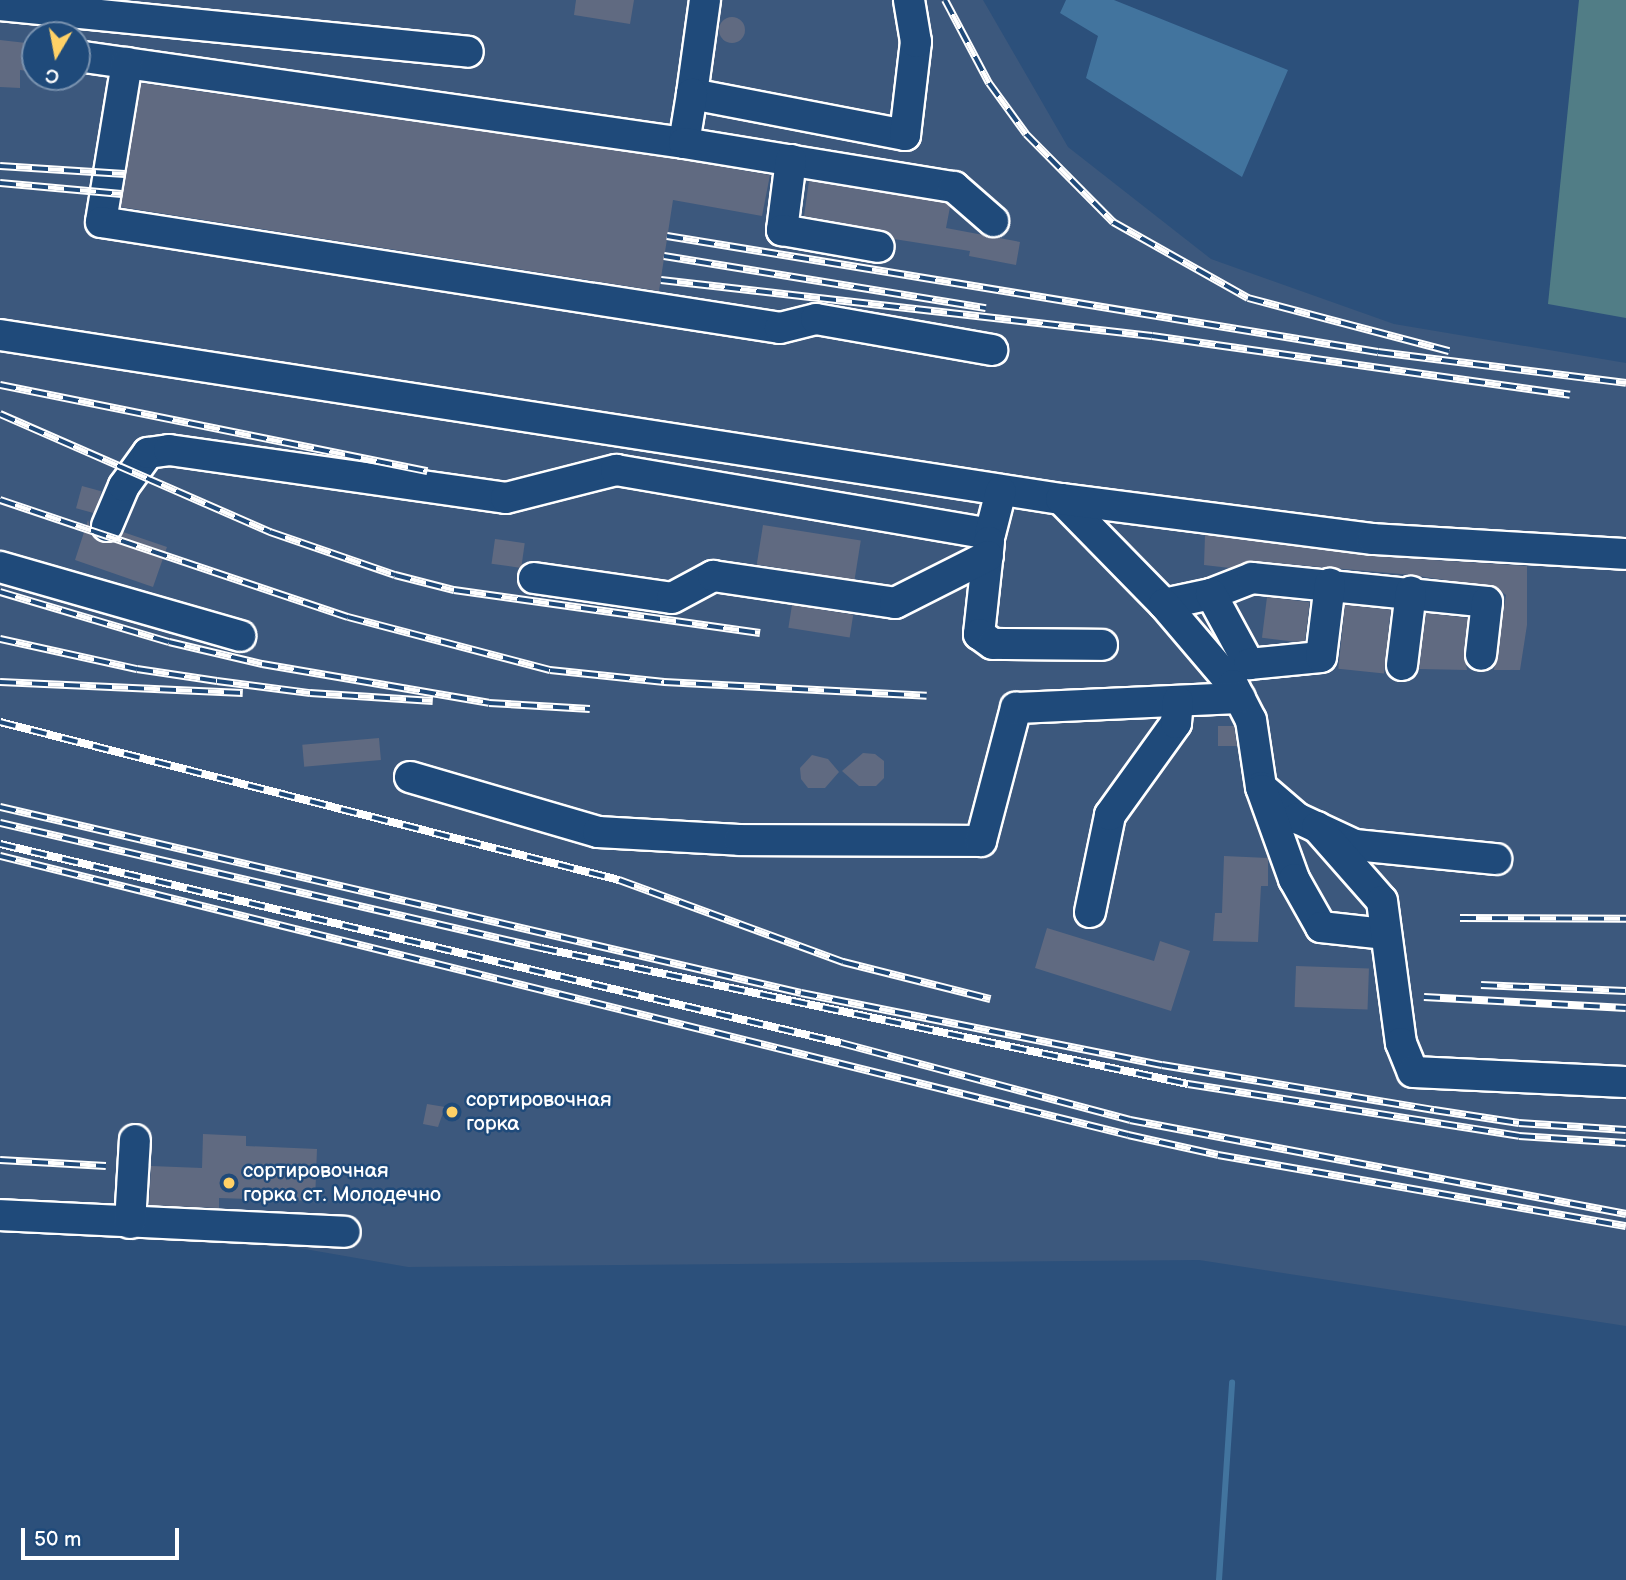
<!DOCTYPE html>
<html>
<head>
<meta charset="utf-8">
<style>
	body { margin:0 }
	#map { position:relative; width:1626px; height:1580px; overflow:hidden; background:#2c507b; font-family:"Balsamiq Sans",sans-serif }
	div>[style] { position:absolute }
	.built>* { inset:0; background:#3c587d }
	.green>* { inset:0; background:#517d86 }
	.water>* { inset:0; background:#42749e }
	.stream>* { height:6px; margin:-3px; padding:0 3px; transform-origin:3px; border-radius:3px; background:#42749e }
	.building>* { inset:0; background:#606a81; transform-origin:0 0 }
	.round { border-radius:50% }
	.roads { filter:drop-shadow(2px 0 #fff) drop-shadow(-2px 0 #fff) drop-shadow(0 2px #fff) drop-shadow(0 -2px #fff) }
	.minor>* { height:30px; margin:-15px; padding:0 15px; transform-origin:15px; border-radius:15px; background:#1f4a7a }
	.rail>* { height:8px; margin-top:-4px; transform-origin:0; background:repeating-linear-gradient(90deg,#1f4a7a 0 16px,#fff 0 32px); box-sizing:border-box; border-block:2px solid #fff }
	.dots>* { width:19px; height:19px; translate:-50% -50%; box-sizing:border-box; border:4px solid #1f4a7a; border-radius:50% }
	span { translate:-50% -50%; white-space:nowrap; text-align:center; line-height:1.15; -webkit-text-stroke:5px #1f4a7a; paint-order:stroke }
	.poi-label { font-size:21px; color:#fff }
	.left { translate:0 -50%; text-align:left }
	.north { position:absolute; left:21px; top:21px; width:70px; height:70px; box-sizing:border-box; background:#1f4a7a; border:2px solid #7992af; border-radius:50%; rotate:190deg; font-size:19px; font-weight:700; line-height:28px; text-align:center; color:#fff }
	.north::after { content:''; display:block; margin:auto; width:24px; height:32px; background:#ffd166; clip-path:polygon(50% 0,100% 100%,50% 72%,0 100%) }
	.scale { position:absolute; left:21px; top:1528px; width:158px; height:32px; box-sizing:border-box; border:4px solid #fff; border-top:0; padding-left:9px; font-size:21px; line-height:24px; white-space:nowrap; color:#fff; -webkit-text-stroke:5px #1f4a7a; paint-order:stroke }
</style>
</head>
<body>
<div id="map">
	<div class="built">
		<i style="clip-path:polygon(evenodd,0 0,983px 0,1068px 147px,1211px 259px,1394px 324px,1626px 363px,1626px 1326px,1199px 1260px,408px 1267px,299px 1248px,0 1232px,0 0,35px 35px,77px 35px,77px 77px,35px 77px,35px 35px)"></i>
	</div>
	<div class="green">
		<i style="clip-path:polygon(1579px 0,1626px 0,1626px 318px,1548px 304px)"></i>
	</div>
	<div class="water">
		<i style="clip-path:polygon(1066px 0,1114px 0,1288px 70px,1242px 177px,1086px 78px,1098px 36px,1060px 13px)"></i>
	</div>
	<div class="stream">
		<i style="left:1219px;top:1580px;width:198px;rotate:-86.2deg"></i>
	</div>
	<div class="building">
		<i style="clip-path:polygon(576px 0,634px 0,630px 24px,574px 15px)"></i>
		<i class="round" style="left:719px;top:17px;width:26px;height:26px"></i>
		<i style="clip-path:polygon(0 40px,35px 44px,35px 72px,20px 70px,20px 88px,0 87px)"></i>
		<i style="clip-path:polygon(141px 83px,681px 160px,770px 175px,762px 216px,673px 200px,659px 291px,121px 207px)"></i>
		<i style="clip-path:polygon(809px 181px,946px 203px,950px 207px,946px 228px,1020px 242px,1016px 265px,969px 256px,970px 251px,894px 239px,882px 230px,804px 216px)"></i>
		<i style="left:82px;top:486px;width:20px;height:23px;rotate:15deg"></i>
		<i style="clip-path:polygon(88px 520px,93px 536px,101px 542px,117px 540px,123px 532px,167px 547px,153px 587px,75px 560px)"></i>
		<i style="left:763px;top:525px;width:99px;height:40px;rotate:9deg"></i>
		<i style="clip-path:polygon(1205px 535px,1371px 556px,1527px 566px,1527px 625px,1520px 670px,1494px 670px,1506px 595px,1497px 588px,1412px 575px,1254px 561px,1230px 568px,1204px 565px)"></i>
		<i style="left:495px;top:539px;width:30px;height:25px;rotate:8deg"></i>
		<i style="left:1267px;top:597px;width:43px;height:41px;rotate:7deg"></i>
		<i style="left:792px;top:605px;width:62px;height:23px;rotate:9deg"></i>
		<i style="left:1345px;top:605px;width:46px;height:64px;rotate:6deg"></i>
		<i style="clip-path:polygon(1426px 613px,1468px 618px,1464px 653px,1467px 670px,1419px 669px)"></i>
		<i style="clip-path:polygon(1218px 726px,1234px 726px,1237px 746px,1218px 746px)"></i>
		<i style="left:379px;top:738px;width:22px;height:77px;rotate:85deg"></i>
		<i style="clip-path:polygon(863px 753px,875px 754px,884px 761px,884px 778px,876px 786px,859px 786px,842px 771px)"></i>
		<i style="clip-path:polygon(812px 755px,828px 759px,839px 772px,825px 788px,808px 788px,801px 779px,800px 768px)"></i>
		<i style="clip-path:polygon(1224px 856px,1268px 858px,1268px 886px,1261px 886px,1258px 942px,1213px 941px,1215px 913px,1222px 913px)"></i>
		<i style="clip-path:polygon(1047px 928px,1154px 961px,1160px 941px,1190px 951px,1171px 1011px,1035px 968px)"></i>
		<i style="left:1296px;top:966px;width:73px;height:41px;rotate:2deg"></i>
		<i style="clip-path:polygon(427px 1104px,445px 1107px,438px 1127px,423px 1124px)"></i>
		<i style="clip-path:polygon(203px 1134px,246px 1136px,246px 1146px,317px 1149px,315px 1201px,219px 1198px,219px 1208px,149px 1205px,151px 1166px,202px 1168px)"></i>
	</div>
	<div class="roads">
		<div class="minor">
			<i style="left:705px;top:0;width:95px;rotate:97.9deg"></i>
			<i style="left:692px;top:94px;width:217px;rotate:10.9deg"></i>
			<i style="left:905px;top:135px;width:94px;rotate:-83.3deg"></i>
			<i style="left:916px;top:42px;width:43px;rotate:-99.5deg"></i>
			<i style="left:0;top:5px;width:470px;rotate:5.7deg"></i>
			<i style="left:77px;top:56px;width:613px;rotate:8.16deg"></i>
			<i style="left:684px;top:143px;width:50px;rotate:-80.7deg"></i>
			<i style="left:127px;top:63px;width:161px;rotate:99.3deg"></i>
			<i style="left:101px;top:222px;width:687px;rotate:8.87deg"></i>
			<i style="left:780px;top:328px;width:37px;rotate:-14deg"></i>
			<i style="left:816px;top:319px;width:179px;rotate:10deg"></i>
			<i style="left:684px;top:143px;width:274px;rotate:9.3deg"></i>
			<i style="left:954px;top:187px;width:52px;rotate:41.1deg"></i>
			<i style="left:791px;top:160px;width:71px;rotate:97.3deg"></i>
			<i style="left:782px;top:230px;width:98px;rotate:9.9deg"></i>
			<i style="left:0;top:335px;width:1074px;rotate:8.79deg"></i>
			<i style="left:1061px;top:499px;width:147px;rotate:45.6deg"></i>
			<i style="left:1164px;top:604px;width:48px;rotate:-12deg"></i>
			<i style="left:1211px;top:594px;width:44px;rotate:-21.3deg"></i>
			<i style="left:1252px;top:578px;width:236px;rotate:5.8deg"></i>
			<i style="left:1487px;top:602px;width:53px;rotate:96.5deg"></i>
			<i style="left:1061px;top:499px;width:315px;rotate:7.3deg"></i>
			<i style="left:1373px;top:539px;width:253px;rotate:3.4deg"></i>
			<i style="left:107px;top:526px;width:43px;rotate:-67deg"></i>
			<i style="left:124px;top:486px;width:41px;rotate:-54deg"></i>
			<i style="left:148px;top:453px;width:21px;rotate:-8deg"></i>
			<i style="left:169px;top:450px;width:340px;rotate:8.1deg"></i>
			<i style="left:506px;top:498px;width:114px;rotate:-14.3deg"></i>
			<i style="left:616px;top:470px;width:379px;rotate:9.7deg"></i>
			<i style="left:990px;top:534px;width:44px;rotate:-75.7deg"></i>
			<i style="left:989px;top:542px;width:93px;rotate:96.2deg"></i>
			<i style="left:979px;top:634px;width:17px;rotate:36deg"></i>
			<i style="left:993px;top:644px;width:109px;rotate:0.5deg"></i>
			<i style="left:0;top:567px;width:250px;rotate:16deg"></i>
			<i style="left:534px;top:578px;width:139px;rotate:8.2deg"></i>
			<i style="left:672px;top:598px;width:47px;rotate:-28.2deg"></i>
			<i style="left:713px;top:576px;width:184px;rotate:8.4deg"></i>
			<i style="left:895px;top:603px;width:104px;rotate:-26.8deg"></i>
			<i style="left:1211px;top:594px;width:80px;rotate:61.5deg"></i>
			<i style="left:1249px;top:664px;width:72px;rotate:-5.6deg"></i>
			<i style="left:1321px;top:657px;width:74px;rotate:-83deg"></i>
			<i style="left:1164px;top:604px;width:106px;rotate:49.6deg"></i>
			<i style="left:1233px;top:685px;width:39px;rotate:63deg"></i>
			<i style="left:1251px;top:720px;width:68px;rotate:81.5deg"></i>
			<i style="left:1261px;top:787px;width:48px;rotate:40.7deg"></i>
			<i style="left:1297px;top:818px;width:64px;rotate:25deg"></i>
			<i style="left:1355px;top:845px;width:142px;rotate:5.7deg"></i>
			<i style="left:1402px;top:665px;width:74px;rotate:-83deg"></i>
			<i style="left:410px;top:777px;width:196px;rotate:16.3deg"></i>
			<i style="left:598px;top:832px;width:141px;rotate:3.2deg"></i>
			<i style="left:739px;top:840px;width:242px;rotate:0.2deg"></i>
			<i style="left:981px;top:841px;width:138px;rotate:-75.3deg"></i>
			<i style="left:1016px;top:708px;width:224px;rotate:-2.6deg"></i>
			<i style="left:1262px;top:790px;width:95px;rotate:70.2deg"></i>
			<i style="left:1294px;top:879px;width:55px;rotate:60.6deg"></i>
			<i style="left:1321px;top:927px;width:63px;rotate:6.3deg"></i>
			<i style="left:1317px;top:827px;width:98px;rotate:48.7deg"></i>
			<i style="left:1382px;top:901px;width:143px;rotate:82.4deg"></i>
			<i style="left:1401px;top:1043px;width:31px;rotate:68deg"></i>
			<i style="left:1413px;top:1072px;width:213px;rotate:2.7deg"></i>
			<i style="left:1090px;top:912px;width:99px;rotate:-78.3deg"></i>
			<i style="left:1110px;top:815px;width:113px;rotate:-54.3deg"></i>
			<i style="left:1176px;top:723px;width:22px;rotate:-85deg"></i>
			<i style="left:0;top:1215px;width:345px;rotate:2.8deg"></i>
			<i style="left:130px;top:1223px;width:83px;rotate:-86.6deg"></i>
		</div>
	</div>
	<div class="rail">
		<i style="left:945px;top:0;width:94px;rotate:62.1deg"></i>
		<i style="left:989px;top:83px;width:63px;rotate:54deg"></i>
		<i style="left:1026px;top:134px;width:124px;rotate:45.3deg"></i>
		<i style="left:1113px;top:222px;width:155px;rotate:29.4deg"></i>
		<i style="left:1248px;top:298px;width:208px;rotate:14.8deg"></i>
		<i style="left:0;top:166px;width:125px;rotate:3.7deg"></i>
		<i style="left:0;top:183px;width:122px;rotate:5.2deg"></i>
		<i style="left:667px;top:236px;width:720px;rotate:9.27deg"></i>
		<i style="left:1378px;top:352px;width:250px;rotate:7.1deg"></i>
		<i style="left:664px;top:256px;width:326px;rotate:9.2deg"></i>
		<i style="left:661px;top:280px;width:494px;rotate:6.5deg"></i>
		<i style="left:1152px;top:336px;width:422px;rotate:8deg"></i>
		<i style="left:0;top:385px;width:436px;rotate:11.4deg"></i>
		<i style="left:0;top:414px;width:295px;rotate:23.6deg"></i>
		<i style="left:270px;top:532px;width:132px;rotate:19deg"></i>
		<i style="left:395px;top:575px;width:61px;rotate:14.3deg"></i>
		<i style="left:454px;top:590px;width:309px;rotate:8deg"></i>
		<i style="left:0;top:500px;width:367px;rotate:18.6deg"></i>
		<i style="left:348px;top:617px;width:209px;rotate:14.7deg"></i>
		<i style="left:550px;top:670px;width:115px;rotate:6deg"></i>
		<i style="left:664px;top:682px;width:263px;rotate:3deg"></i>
		<i style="left:0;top:592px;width:176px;rotate:16.5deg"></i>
		<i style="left:169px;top:642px;width:96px;rotate:13.3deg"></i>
		<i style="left:262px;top:664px;width:230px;rotate:9.7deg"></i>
		<i style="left:489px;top:703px;width:101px;rotate:3.4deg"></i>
		<i style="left:0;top:639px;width:140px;rotate:12.4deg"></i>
		<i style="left:137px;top:669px;width:81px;rotate:8.5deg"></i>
		<i style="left:217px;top:681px;width:94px;rotate:7.4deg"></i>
		<i style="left:310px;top:693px;width:123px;rotate:3.7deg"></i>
		<i style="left:0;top:682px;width:243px;rotate:2.6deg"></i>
		<i style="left:0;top:722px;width:639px;rotate:14.32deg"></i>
		<i style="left:619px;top:880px;width:239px;rotate:20.1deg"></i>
		<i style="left:843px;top:962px;width:152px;rotate:14.1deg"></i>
		<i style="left:0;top:807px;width:822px;rotate:13.07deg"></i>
		<i style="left:801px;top:993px;width:368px;rotate:11.3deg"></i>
		<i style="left:1162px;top:1065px;width:276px;rotate:9.4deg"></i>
		<i style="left:1434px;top:1110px;width:86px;rotate:8.7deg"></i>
		<i style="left:1519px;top:1123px;width:107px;rotate:3.7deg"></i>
		<i style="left:0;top:823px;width:555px;rotate:13.01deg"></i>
		<i style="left:541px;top:948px;width:661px;rotate:11.87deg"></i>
		<i style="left:1188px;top:1084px;width:335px;rotate:8.9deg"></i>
		<i style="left:1519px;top:1136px;width:107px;rotate:3.7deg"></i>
		<i style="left:0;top:844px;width:864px;rotate:13.31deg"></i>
		<i style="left:841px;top:1043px;width:299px;rotate:14.9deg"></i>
		<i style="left:1130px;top:1120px;width:505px;rotate:10.73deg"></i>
		<i style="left:0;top:856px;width:1162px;rotate:13.89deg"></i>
		<i style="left:1128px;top:1135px;width:92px;rotate:12.5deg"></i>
		<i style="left:1218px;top:1155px;width:414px;rotate:9.9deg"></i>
		<i style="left:1460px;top:918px;width:166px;rotate:0.3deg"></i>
		<i style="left:1481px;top:985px;width:145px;rotate:2.4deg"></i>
		<i style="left:1424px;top:997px;width:202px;rotate:3.1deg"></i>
		<i style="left:0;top:1160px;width:106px;rotate:3.2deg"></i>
	</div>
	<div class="dots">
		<i style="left:452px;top:1112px;background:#ffd166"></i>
		<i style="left:229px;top:1183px;background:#ffd166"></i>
	</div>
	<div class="poi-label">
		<span class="left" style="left:466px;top:1112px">сортировочная<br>горка</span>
		<span class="left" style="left:243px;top:1183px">сортировочная<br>горка ст. Молодечно</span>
	</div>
	<div class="north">С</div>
	<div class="scale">50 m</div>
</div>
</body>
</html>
